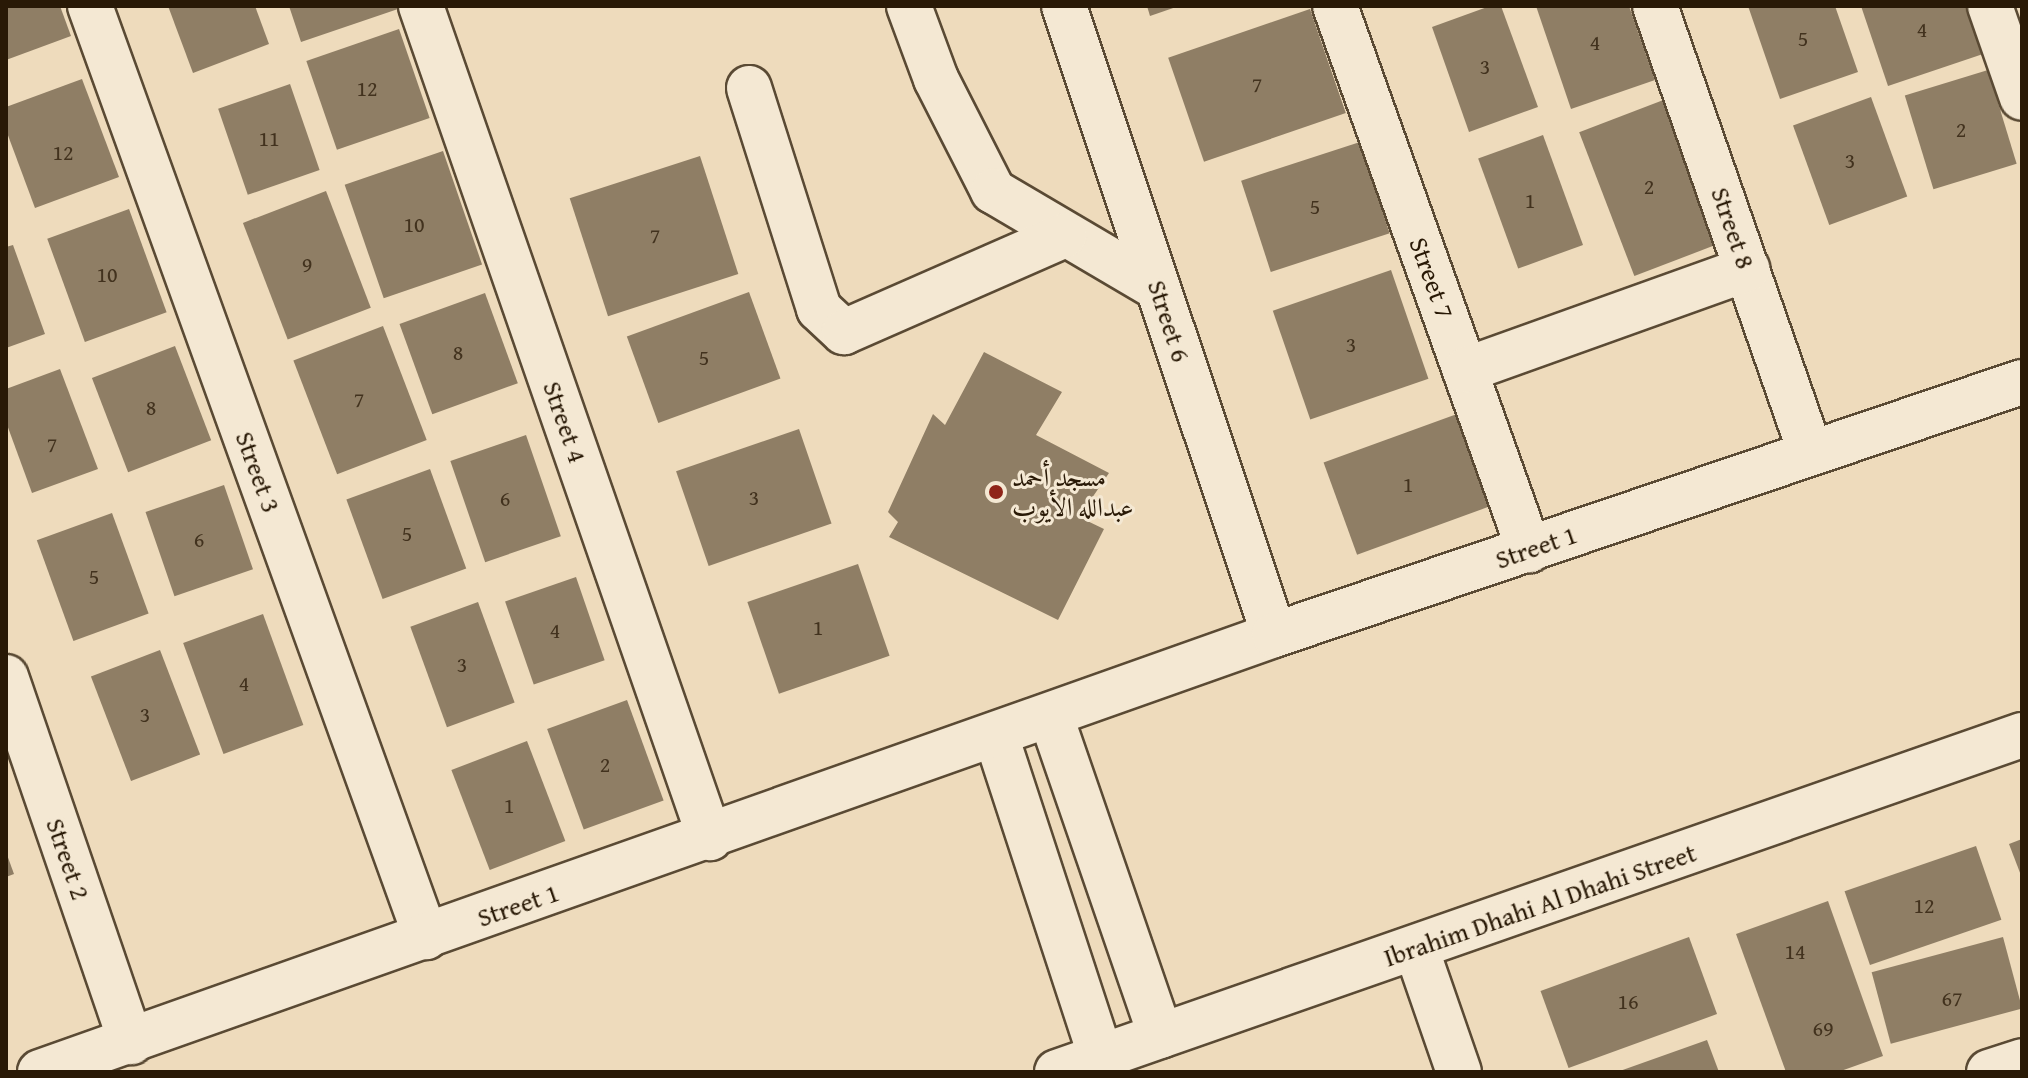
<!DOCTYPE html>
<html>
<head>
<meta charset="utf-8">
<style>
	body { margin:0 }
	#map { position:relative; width:2028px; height:1078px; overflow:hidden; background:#eedbbc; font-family:"Gentium Book Plus",Amiri,serif }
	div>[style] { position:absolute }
	.building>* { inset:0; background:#8f7e65; transform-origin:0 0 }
	.roads { filter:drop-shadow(2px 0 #5a4a34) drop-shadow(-2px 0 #5a4a34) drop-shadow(0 2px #5a4a34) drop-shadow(0 -2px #5a4a34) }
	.minor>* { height:44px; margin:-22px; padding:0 22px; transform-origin:22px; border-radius:22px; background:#f4e8d3 }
	.dots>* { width:22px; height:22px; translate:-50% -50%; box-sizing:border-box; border:4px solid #f4e8d3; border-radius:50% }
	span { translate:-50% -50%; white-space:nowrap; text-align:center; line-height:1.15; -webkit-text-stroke:6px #f4e8d3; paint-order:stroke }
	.number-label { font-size:22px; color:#42321e }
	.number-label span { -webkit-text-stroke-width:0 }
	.street-label { font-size:26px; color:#291906 }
	.poi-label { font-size:26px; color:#291906 }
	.left { translate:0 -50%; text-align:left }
	.frame { position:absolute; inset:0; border:8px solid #291906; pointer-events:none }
</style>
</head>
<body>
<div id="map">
	<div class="building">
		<i style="clip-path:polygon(6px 6px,60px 6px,71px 36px,6px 60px)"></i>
		<i style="clip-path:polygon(168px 6px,255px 6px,269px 44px,193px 73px)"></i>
		<i style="clip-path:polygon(289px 6px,397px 6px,398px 9px,301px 42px)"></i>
		<i style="clip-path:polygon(1147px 6px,1179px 6px,1150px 16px)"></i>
		<i style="clip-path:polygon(1490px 6px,1501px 6px,1538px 107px,1469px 132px,1432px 27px)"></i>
		<i style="clip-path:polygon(1536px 6px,1629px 6px,1655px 80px,1571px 109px)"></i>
		<i style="clip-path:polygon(1748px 6px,1835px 6px,1858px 72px,1780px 99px)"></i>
		<i style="clip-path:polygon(1861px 6px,1967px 6px,1983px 54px,1888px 86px)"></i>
		<i style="left:1310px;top:9px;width:110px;height:150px;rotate:71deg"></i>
		<i style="left:399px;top:29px;width:94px;height:98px;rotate:71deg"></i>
		<i style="left:1988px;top:70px;width:98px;height:87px;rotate:73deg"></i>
		<i style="clip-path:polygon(82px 79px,119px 177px,35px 208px,6px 130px,6px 107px)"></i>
		<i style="left:290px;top:84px;width:91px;height:76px;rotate:71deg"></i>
		<i style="left:1871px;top:97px;width:106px;height:83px;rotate:70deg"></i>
		<i style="left:1666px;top:99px;width:154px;height:93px;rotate:69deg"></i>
		<i style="left:1543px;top:135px;width:117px;height:69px;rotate:70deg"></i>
		<i style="left:1360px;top:142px;width:96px;height:125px;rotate:72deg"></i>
		<i style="left:443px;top:151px;width:120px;height:104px;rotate:71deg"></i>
		<i style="left:700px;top:156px;width:124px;height:137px;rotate:72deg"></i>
		<i style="left:326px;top:191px;width:125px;height:89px;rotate:69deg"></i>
		<i style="left:129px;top:209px;width:110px;height:87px;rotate:70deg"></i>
		<i style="clip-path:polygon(13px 245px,45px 334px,6px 348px,6px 247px)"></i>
		<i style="left:1391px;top:270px;width:115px;height:125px;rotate:71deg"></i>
		<i style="left:749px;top:292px;width:92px;height:130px;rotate:70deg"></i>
		<i style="left:485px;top:293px;width:96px;height:91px;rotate:70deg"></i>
		<i style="left:383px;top:326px;width:122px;height:96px;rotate:69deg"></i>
		<i style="left:175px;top:346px;width:101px;height:89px;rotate:69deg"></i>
		<i style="clip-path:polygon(984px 352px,1062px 392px,1036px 435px,1109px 473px,1079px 517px,1104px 529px,1058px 620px,889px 537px,898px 522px,888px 512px,933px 414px,945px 425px)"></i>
		<i style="clip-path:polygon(60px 369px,98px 469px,32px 493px,6px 422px,6px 389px)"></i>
		<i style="left:1457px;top:414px;width:98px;height:142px;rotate:70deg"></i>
		<i style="left:799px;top:429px;width:100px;height:130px;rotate:71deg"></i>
		<i style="left:526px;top:435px;width:107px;height:80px;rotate:71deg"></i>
		<i style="left:430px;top:469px;width:106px;height:89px;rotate:70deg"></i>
		<i style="left:224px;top:485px;width:89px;height:83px;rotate:71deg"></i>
		<i style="left:112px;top:513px;width:107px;height:80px;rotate:70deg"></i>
		<i style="left:858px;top:564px;width:97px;height:117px;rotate:71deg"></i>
		<i style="left:576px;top:577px;width:88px;height:75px;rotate:71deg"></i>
		<i style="left:478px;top:602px;width:107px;height:72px;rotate:70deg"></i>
		<i style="left:263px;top:614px;width:118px;height:85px;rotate:70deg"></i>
		<i style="left:160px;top:650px;width:112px;height:74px;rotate:69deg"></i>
		<i style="left:627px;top:700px;width:107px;height:85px;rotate:70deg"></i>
		<i style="left:527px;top:741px;width:107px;height:81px;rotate:69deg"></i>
		<i style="clip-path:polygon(2022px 839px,2022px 878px,2009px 844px)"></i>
		<i style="left:1976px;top:846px;width:78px;height:139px;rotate:71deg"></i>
		<i style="clip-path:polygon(6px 852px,14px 874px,6px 877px)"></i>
		<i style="clip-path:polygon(1828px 901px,1883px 1056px,1838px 1072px,1786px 1072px,1736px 934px)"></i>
		<i style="left:1689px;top:937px;width:82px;height:158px;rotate:70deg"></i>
		<i style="left:2003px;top:937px;width:74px;height:136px;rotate:75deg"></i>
		<i style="clip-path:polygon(1707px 1040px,1719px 1072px,1617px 1072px)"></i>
	</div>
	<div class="roads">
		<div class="minor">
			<i style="left:90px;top:6px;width:990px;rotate:70.16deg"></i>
			<i style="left:421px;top:6px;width:881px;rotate:70.85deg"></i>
			<i style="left:909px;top:6px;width:78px;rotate:69.7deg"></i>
			<i style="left:936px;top:79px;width:126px;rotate:63deg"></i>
			<i style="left:993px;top:191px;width:191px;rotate:30.5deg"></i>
			<i style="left:1064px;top:6px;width:663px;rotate:71.54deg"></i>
			<i style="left:1335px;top:6px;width:578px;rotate:70.37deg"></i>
			<i style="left:1655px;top:6px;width:471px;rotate:70.8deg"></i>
			<i style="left:1990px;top:6px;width:97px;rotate:70.8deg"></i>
			<i style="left:749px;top:88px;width:232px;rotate:72.4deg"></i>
			<i style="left:819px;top:309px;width:34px;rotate:43deg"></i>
			<i style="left:844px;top:332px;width:241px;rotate:-23.7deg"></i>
			<i style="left:1465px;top:370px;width:300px;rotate:-19.7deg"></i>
			<i style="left:6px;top:677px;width:386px;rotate:71.1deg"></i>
			<i style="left:1052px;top:720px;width:334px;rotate:71deg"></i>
			<i style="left:997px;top:739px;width:335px;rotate:71.9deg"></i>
			<i style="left:1416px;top:948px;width:131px;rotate:70.9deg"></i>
			<i style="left:40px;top:1072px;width:1309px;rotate:-19.5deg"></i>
			<i style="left:1274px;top:635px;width:790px;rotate:-18.69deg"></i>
			<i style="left:1057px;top:1072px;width:1022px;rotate:-19.25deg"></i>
			<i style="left:1989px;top:1072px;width:35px;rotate:-18deg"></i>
		</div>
	</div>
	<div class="dots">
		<i style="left:996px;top:492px;background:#8f2418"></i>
	</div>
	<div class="number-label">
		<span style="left:1922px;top:30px">4</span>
		<span style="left:1803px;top:39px">5</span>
		<span style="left:1595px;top:43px">4</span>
		<span style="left:1485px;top:67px">3</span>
		<span style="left:1257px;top:85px">7</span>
		<span style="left:367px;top:89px">12</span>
		<span style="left:1961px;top:130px">2</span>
		<span style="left:269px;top:139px">11</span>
		<span style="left:63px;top:153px">12</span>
		<span style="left:1850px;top:161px">3</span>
		<span style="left:1649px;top:187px">2</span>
		<span style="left:1530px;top:201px">1</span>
		<span style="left:1315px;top:207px">5</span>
		<span style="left:414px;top:225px">10</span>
		<span style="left:655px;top:236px">7</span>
		<span style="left:307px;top:265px">9</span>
		<span style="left:107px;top:275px">10</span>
		<span style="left:1351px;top:345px">3</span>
		<span style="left:458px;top:353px">8</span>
		<span style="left:704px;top:358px">5</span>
		<span style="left:359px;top:400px">7</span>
		<span style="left:151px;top:408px">8</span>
		<span style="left:52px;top:445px">7</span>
		<span style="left:1408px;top:485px">1</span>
		<span style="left:754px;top:498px">3</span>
		<span style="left:505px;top:499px">6</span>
		<span style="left:407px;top:534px">5</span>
		<span style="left:199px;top:540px">6</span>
		<span style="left:94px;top:577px">5</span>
		<span style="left:818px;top:628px">1</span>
		<span style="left:555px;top:631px">4</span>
		<span style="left:462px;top:665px">3</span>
		<span style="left:244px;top:684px">4</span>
		<span style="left:145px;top:715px">3</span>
		<span style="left:605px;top:765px">2</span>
		<span style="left:509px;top:806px">1</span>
		<span style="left:1924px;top:906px">12</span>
		<span style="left:1795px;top:952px">14</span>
		<span style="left:1952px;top:999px">67</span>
		<span style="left:1628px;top:1002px">16</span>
		<span style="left:1823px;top:1029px">69</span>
	</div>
	<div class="street-label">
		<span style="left:1733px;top:228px;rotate:71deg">Street 8</span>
		<span style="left:1432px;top:278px;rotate:70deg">Street 7</span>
		<span style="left:1169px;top:321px;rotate:72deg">Street 6</span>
		<span style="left:565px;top:422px;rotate:71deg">Street 4</span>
		<span style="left:258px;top:472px;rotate:70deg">Street 3</span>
		<span style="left:1536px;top:547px;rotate:-19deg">Street 1</span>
		<span style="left:68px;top:859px;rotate:71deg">Street 2</span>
		<span style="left:518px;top:905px;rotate:-19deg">Street 1</span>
		<span style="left:1540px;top:905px;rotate:-19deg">Ibrahim Dhahi Al Dhahi Street</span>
	</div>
	<div class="poi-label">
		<span class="left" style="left:1012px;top:492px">مسجد أحمد<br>عبدالله الأيوب</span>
	</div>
	<div class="frame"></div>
</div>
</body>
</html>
